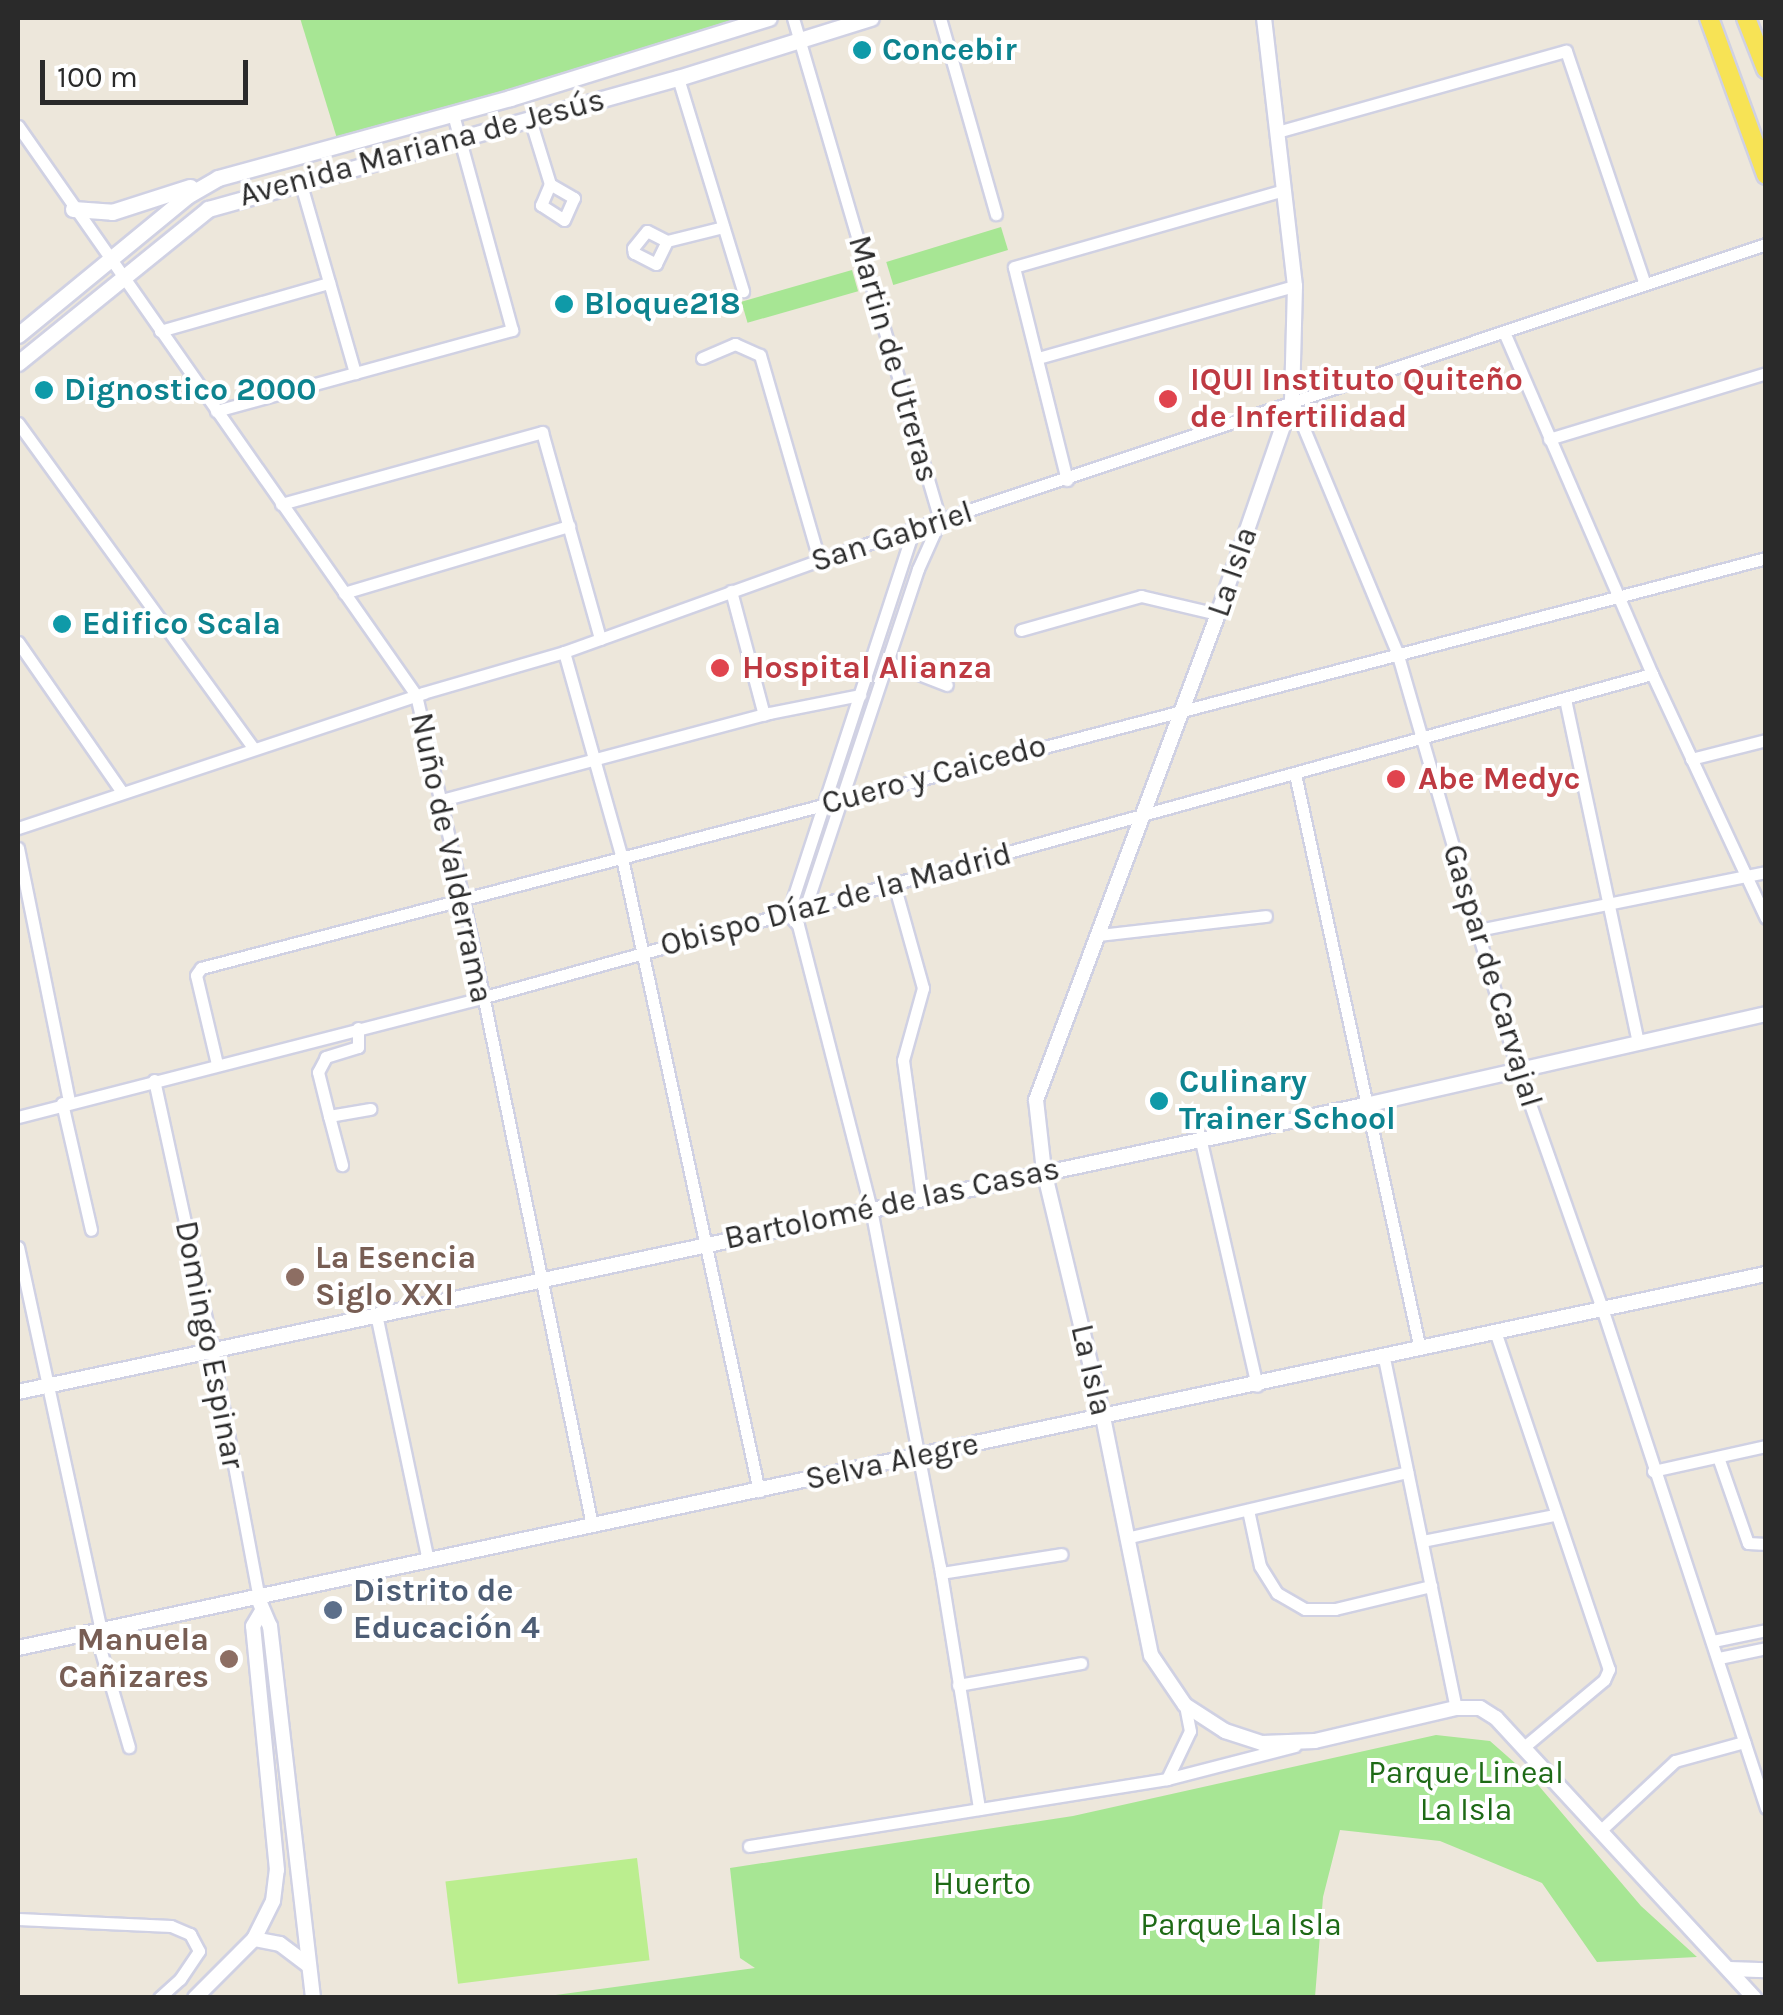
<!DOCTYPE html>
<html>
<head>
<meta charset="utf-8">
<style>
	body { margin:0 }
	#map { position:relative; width:1783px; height:2015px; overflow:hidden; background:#ede7db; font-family:Karla,sans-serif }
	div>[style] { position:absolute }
	.green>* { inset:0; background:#a7e694; transform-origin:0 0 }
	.pitch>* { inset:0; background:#bbee8f; transform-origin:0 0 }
	.roads { filter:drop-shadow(2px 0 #d0d1e3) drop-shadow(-2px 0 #d0d1e3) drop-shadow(0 2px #d0d1e3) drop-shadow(0 -2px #d0d1e3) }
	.minor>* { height:11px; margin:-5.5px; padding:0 5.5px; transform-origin:5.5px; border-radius:5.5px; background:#fff }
	.tertiary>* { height:14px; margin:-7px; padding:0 7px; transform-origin:7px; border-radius:7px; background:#fff }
	.secondary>* { height:15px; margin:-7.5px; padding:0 7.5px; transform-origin:7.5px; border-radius:7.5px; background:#fff }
	.primary>* { height:18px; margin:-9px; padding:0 9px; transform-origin:9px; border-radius:9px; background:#f7e355 }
	.dots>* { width:28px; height:28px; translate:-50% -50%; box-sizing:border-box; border:5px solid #fff; border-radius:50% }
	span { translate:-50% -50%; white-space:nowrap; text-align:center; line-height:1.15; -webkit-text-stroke:8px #fff; paint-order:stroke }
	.culture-label { font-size:32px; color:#0d838f; font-weight:700 }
	.left { translate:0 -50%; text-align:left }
	.street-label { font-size:32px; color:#2a2a2a }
	.health-label { font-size:32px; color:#be3a42; font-weight:700 }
	.education-label { font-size:32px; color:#785e54; font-weight:700 }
	.right { translate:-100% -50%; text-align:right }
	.service-label { font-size:32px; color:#4e5e75; font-weight:700 }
	.park-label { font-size:32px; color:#1e6a16 }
	.frame { position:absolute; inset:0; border:20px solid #2a2a2a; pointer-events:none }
	.scale { position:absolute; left:40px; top:60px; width:208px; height:45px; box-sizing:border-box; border:5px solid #2a2a2a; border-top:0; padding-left:12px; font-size:30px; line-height:35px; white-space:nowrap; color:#2a2a2a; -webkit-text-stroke:8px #fff; paint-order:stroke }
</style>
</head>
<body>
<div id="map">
	<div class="green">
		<i style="clip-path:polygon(300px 18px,755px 18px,339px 145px)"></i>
		<i style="left:1001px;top:227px;width:24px;height:120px;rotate:73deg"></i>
		<i style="left:852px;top:270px;width:22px;height:115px;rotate:74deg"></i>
		<i style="clip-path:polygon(1436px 1735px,1490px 1741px,1533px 1779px,1641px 1906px,1697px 1957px,1597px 1962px,1542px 1883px,1440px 1841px,1340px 1830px,1323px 1897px,1315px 1997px,541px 1997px,755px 1968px,740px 1958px,730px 1868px,1073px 1816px)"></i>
	</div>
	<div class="pitch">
		<i style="left:637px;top:1858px;width:103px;height:193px;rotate:83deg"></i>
	</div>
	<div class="roads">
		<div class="minor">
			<i style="left:793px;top:18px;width:523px;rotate:73.68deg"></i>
			<i style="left:940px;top:520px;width:54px;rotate:114.2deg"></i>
			<i style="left:918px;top:569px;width:360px;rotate:108.4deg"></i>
			<i style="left:940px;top:18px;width:204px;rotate:74.1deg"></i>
			<i style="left:678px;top:78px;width:223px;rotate:73deg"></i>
			<i style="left:530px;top:119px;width:68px;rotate:72.9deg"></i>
			<i style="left:550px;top:184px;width:23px;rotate:113deg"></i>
			<i style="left:541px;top:205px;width:27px;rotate:33deg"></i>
			<i style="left:564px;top:220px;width:24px;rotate:-66deg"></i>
			<i style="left:574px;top:198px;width:28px;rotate:-150deg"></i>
			<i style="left:18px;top:126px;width:694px;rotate:55.03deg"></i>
			<i style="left:416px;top:695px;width:208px;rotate:77deg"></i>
			<i style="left:463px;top:898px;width:640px;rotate:78.37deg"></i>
			<i style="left:1277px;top:132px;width:300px;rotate:-15.7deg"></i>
			<i style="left:1566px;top:51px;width:246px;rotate:71.3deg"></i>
			<i style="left:300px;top:181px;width:200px;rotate:74deg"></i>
			<i style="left:667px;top:241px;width:25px;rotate:116deg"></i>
			<i style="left:656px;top:264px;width:25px;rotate:-153deg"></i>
			<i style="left:634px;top:253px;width:5px;rotate:-101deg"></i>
			<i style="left:633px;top:248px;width:22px;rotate:-51deg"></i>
			<i style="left:647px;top:231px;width:22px;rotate:27deg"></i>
			<i style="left:667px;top:241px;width:58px;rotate:-14deg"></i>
			<i style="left:160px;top:331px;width:176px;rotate:-15.9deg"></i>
			<i style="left:1504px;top:332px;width:373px;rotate:66.6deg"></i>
			<i style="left:1652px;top:674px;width:269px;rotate:65deg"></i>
			<i style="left:702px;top:358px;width:36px;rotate:-23deg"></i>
			<i style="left:735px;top:344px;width:27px;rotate:24deg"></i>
			<i style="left:760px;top:355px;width:213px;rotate:73.9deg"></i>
			<i style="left:1038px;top:358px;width:267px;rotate:-15.7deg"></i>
			<i style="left:1292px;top:400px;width:273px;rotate:67.4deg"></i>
			<i style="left:1397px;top:652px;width:432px;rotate:73.9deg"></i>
			<i style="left:1517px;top:1067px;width:256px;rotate:70.6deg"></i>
			<i style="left:1602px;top:1308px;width:526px;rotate:71.84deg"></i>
			<i style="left:216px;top:411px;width:307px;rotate:-15.3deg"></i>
			<i style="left:512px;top:330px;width:224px;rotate:-105.3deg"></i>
			<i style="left:18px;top:423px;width:402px;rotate:54.1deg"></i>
			<i style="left:1549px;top:439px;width:227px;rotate:-16.9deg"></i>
			<i style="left:1067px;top:480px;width:219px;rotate:-104deg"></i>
			<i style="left:1014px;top:267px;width:278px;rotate:-15.9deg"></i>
			<i style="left:281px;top:504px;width:271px;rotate:-15.4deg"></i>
			<i style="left:542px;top:432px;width:215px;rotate:74.3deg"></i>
			<i style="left:914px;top:528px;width:406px;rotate:108.1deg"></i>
			<i style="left:788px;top:914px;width:15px;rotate:48deg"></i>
			<i style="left:798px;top:925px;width:293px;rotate:75.6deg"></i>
			<i style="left:871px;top:1209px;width:365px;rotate:79.1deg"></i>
			<i style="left:940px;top:1567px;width:245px;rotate:80.8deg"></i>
			<i style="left:731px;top:591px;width:128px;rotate:75.1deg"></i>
			<i style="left:344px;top:593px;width:235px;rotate:-16.6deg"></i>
			<i style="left:1021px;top:630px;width:125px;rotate:-15.8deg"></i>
			<i style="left:1141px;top:596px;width:79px;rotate:13.2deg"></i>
			<i style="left:18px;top:642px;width:183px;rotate:55.3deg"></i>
			<i style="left:564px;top:652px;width:214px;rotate:74.3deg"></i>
			<i style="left:622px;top:858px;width:648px;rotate:77.79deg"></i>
			<i style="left:888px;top:662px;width:63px;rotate:21.3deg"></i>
			<i style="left:1565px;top:699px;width:350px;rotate:78deg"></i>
			<i style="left:1691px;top:759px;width:77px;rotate:-14.2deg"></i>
			<i style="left:1295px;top:774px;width:588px;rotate:77.74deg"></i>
			<i style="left:442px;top:800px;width:338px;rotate:-14.9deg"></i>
			<i style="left:769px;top:713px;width:93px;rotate:-11.2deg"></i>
			<i style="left:18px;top:828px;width:427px;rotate:-18.4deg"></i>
			<i style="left:423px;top:693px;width:147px;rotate:-16.2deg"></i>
			<i style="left:564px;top:652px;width:271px;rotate:-19.8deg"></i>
			<i style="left:819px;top:560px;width:998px;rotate:-18.45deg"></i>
			<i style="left:18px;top:848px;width:257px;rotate:78.6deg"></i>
			<i style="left:894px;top:884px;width:108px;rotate:74.4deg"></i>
			<i style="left:923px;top:988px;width:75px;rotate:105.5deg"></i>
			<i style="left:903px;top:1060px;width:139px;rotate:82.2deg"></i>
			<i style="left:1478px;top:930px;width:294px;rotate:-11.4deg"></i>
			<i style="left:1099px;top:935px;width:168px;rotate:-6.5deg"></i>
			<i style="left:358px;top:1028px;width:19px;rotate:90deg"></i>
			<i style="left:358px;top:1047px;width:34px;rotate:163deg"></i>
			<i style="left:326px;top:1057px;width:17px;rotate:118deg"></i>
			<i style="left:318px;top:1072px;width:45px;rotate:76deg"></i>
			<i style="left:329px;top:1116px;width:42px;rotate:-9.7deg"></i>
			<i style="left:217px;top:1064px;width:91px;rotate:-103.3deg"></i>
			<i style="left:196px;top:975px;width:9px;rotate:-54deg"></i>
			<i style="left:201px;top:968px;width:1618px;rotate:-14.68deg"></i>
			<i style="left:154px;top:1080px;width:263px;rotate:77.7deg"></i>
			<i style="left:210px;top:1337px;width:268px;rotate:79.4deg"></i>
			<i style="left:62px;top:1103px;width:130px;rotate:77.1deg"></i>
			<i style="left:329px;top:1116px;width:51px;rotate:75.1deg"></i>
			<i style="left:18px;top:1117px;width:478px;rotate:-14.4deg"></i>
			<i style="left:481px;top:998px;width:1215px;rotate:-15.47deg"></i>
			<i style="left:1200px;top:1137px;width:255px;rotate:77.1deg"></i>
			<i style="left:18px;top:1247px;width:392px;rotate:77.8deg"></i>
			<i style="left:376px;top:1314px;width:252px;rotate:78.1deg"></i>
			<i style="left:1496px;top:1334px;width:354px;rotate:71.4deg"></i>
			<i style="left:1609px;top:1669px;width:12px;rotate:114deg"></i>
			<i style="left:1604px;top:1680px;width:104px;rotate:140.1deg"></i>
			<i style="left:1384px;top:1358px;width:357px;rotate:78.4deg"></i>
			<i style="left:1718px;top:1457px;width:91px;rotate:70.8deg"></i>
			<i style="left:1748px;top:1543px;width:18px;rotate:3deg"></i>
			<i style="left:1653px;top:1471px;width:116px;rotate:-12.5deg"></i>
			<i style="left:1248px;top:1510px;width:57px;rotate:77.9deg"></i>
			<i style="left:1260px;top:1566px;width:32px;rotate:58deg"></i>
			<i style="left:1277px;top:1593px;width:32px;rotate:30deg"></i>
			<i style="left:1305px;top:1609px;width:30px"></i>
			<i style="left:1335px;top:1609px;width:99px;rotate:-13.5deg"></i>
			<i style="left:1126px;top:1538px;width:289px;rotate:-13.2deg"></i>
			<i style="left:1422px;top:1541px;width:135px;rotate:-11.1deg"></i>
			<i style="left:941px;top:1573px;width:122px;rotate:-8.9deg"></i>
			<i style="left:95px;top:1631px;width:121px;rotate:73.7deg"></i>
			<i style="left:1713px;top:1641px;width:54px;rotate:-11.7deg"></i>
			<i style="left:1719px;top:1658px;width:48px;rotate:-12deg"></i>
			<i style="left:958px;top:1685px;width:125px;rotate:-10.1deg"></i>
			<i style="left:1167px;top:1779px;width:53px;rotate:-64.4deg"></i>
			<i style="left:1190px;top:1731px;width:26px;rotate:-101deg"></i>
			<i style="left:1601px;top:1830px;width:101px;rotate:-43deg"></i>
			<i style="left:1675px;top:1761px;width:72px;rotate:-15.4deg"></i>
			<i style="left:749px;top:1846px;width:423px;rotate:-9.1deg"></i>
			<i style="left:1167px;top:1779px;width:132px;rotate:-14.5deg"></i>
			<i style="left:18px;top:1919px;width:153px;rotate:2.6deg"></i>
			<i style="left:171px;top:1926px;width:21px;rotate:23deg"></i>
			<i style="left:190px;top:1934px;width:19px;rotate:62deg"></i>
			<i style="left:199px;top:1951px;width:34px;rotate:124deg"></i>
			<i style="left:180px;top:1979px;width:28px;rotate:138deg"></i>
		</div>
		<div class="tertiary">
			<i style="left:1264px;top:18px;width:270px;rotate:83.4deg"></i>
			<i style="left:1295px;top:286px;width:114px;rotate:91.5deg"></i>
			<i style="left:1292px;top:400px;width:226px;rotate:109.1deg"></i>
			<i style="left:1218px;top:614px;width:519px;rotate:110.53deg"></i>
			<i style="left:1036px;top:1100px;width:71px;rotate:83.6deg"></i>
			<i style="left:1044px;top:1171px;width:253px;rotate:76.5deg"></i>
			<i style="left:1103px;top:1417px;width:243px;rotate:78.6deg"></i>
			<i style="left:1151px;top:1655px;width:60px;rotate:55.8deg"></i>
			<i style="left:1185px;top:1705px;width:48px;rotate:33deg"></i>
			<i style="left:1225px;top:1731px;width:39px;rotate:18deg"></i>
			<i style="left:1262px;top:1743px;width:53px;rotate:-2.2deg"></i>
			<i style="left:1315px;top:1741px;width:145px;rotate:-13.2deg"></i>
			<i style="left:1456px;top:1708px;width:24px"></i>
			<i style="left:1480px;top:1708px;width:19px;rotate:32deg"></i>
			<i style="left:1496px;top:1718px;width:381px;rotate:47.3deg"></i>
			<i style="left:18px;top:1392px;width:1382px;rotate:-12.03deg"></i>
			<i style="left:1370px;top:1104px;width:406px;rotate:-12.8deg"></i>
			<i style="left:260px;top:1603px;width:25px;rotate:67deg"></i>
			<i style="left:270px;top:1626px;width:374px;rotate:83.4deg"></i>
			<i style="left:18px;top:1648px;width:1788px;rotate:-12.08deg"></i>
			<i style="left:254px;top:1939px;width:26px;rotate:11deg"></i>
			<i style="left:280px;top:1944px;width:36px;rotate:37deg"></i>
			<i style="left:1729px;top:1969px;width:37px;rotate:2deg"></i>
			<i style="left:195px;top:1998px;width:83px;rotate:-45deg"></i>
			<i style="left:254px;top:1939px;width:42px;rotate:-63.4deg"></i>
			<i style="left:273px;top:1901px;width:31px;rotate:-83deg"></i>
			<i style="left:277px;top:1870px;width:245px;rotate:-95.6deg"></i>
			<i style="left:253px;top:1626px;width:17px;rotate:-59deg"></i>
		</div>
		<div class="secondary">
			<i style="left:73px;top:209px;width:39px;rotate:4deg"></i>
			<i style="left:112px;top:212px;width:82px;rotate:-17.8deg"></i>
			<i style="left:18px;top:335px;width:219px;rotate:-39.4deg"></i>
			<i style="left:187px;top:196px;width:36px;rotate:-30deg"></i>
			<i style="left:218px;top:178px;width:303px;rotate:-15.3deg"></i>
			<i style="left:510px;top:98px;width:271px;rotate:-17.2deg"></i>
			<i style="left:18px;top:363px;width:245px;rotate:-39deg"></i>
			<i style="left:208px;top:209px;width:488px;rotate:-15.6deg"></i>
			<i style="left:678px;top:78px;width:202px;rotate:-17.3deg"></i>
		</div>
		<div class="primary">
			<i style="left:1709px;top:18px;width:167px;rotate:70deg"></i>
			<i style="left:1746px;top:18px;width:55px;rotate:68.6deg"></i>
		</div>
	</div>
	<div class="dots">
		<i style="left:862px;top:50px;background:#0f9aa8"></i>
		<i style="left:564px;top:304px;background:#0f9aa8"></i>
		<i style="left:44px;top:390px;background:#0f9aa8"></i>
		<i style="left:1168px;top:399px;background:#e0444e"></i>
		<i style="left:62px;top:624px;background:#0f9aa8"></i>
		<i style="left:720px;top:668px;background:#e0444e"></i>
		<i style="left:1396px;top:779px;background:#e0444e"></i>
		<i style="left:1159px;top:1101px;background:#0f9aa8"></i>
		<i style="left:295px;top:1277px;background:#8d6e63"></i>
		<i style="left:333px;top:1610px;background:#5c6f8a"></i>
		<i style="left:229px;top:1659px;background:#8d6e63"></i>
	</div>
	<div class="culture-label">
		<span class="left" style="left:882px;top:50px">Concebir</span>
		<span class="left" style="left:584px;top:304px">Bloque218</span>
		<span class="left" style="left:64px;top:390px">Dignostico 2000</span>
		<span class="left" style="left:82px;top:624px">Edifico Scala</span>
		<span class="left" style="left:1179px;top:1101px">Culinary<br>Trainer School</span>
	</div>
	<div class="street-label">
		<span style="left:422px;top:148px;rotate:-15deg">Avenida Mariana de Jesús</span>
		<span style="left:893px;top:359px;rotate:74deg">Martin de Utreras</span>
		<span style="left:892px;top:537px;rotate:-18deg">San Gabriel</span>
		<span style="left:1233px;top:572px;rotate:-71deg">La Isla</span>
		<span style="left:934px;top:775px;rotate:-15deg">Cuero y Caicedo</span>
		<span style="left:451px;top:858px;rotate:78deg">Nuño de Valderrama</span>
		<span style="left:836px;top:900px;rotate:-15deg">Obispo Díaz de la Madrid</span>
		<span style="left:1492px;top:976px;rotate:73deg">Gaspar de Carvajal</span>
		<span style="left:892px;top:1204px;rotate:-12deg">Bartolomé de las Casas</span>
		<span style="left:209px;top:1345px;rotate:79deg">Domingo Espinar</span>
		<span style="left:1091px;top:1370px;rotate:77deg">La Isla</span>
		<span style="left:892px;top:1462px;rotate:-12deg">Selva Alegre</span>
	</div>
	<div class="health-label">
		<span class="left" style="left:1190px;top:399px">IQUI Instituto Quiteño<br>de Infertilidad</span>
		<span class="left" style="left:742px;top:668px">Hospital Alianza</span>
		<span class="left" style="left:1418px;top:779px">Abe Medyc</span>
	</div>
	<div class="education-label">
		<span class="left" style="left:315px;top:1277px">La Esencia<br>Siglo XXI</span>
		<span class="right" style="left:209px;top:1659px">Manuela<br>Cañizares</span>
	</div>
	<div class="service-label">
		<span class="left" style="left:353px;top:1610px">Distrito de<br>Educación 4</span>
	</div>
	<div class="park-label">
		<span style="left:1466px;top:1792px">Parque Lineal<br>La Isla</span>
		<span style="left:982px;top:1884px">Huerto</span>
		<span style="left:1241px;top:1925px">Parque La Isla</span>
	</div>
	<div class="frame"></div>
	<div class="scale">100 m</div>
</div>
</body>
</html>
